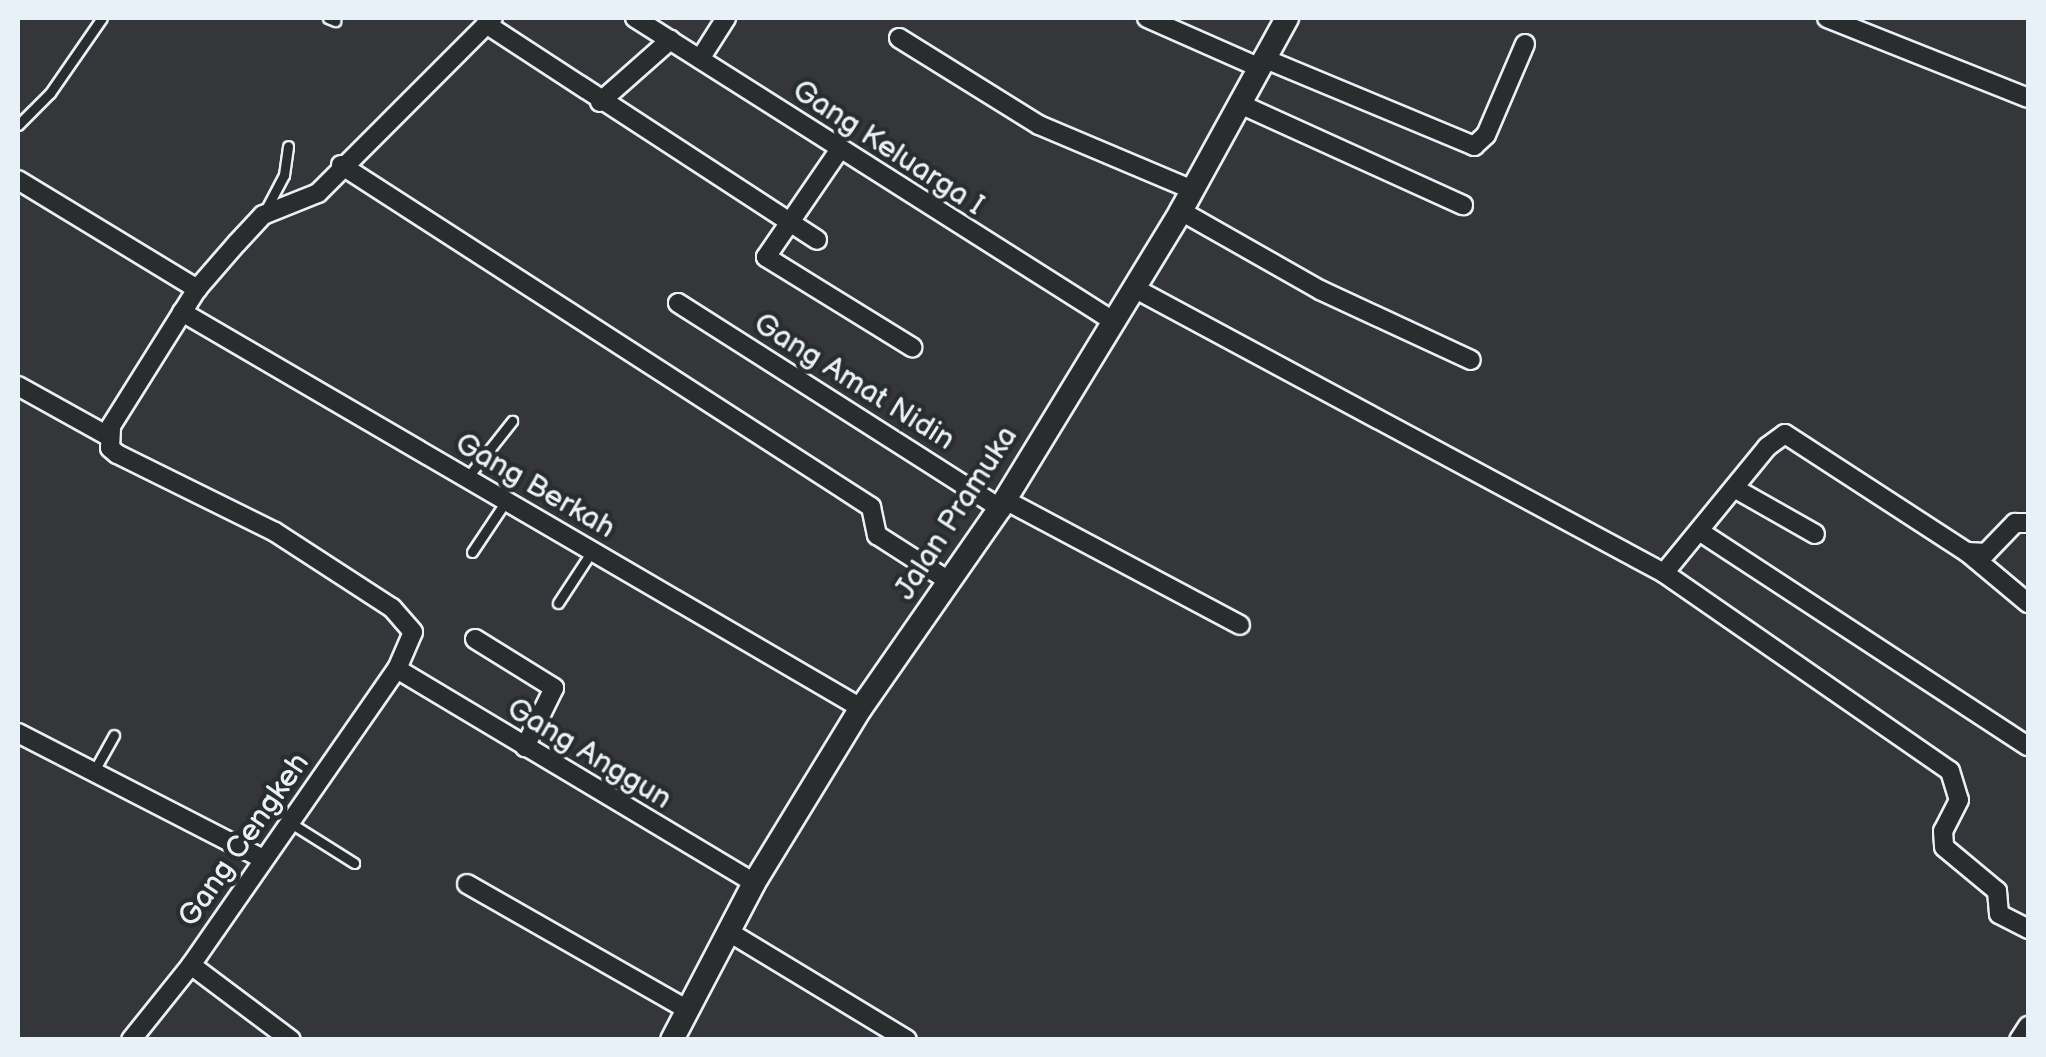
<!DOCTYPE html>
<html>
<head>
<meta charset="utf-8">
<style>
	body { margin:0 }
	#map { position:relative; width:2046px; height:1057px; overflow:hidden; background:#34363a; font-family:"Balsamiq Sans",sans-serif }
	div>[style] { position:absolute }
	.roads { filter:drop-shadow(2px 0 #e8f1f8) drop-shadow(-2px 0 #e8f1f8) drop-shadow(0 2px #e8f1f8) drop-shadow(0 -2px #e8f1f8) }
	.service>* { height:9px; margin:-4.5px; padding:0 4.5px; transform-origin:4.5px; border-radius:4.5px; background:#2a2d2e }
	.minor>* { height:18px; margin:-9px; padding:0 9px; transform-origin:9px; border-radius:9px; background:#2a2d2e }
	.tertiary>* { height:22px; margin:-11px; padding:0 11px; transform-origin:11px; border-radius:11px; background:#2a2d2e }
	span { translate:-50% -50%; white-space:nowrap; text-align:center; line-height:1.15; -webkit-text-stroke:9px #2a2d2e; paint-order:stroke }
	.street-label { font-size:30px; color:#e8f1f8 }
	.frame { position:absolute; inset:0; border:20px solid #e8f1f8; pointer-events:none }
</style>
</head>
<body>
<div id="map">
	<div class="roads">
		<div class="service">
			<i style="left:328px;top:18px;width:8px;rotate:23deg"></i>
			<i style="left:18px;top:125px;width:45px;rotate:-45deg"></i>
			<i style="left:50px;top:93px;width:91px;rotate:-55.3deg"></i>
			<i style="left:264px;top:213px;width:43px;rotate:-62.2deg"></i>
			<i style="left:284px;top:175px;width:29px;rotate:-82deg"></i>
			<i style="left:467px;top:478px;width:73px;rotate:-51.7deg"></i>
			<i style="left:472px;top:552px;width:61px;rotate:-56.3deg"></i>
			<i style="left:558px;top:603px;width:62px;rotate:-56.8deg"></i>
			<i style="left:94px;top:771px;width:41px;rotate:-60.9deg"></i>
			<i style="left:289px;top:822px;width:77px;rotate:32.2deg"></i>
		</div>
		<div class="minor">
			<i style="left:635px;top:18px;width:566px;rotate:32.37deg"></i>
			<i style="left:1147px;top:18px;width:121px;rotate:23.8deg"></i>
			<i style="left:1827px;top:18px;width:216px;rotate:21.7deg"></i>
			<i style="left:486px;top:24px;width:395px;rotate:33.1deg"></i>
			<i style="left:899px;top:38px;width:165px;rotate:31.9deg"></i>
			<i style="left:1039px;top:125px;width:167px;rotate:22.9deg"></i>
			<i style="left:1263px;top:58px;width:229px;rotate:22.6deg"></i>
			<i style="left:1474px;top:146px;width:16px;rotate:-43deg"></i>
			<i style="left:1486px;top:135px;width:99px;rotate:-66.8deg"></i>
			<i style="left:700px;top:59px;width:49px;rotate:-57.6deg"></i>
			<i style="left:600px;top:102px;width:94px;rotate:-41.5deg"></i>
			<i style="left:1240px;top:104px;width:245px;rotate:24.4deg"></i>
			<i style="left:840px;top:149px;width:131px;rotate:124.4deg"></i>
			<i style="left:766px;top:257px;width:172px;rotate:31.7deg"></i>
			<i style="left:341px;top:165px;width:631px;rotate:32.83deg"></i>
			<i style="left:871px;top:507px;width:29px;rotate:78deg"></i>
			<i style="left:877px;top:535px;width:85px;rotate:32.6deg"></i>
			<i style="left:18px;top:180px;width:210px;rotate:31.3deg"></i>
			<i style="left:1181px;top:211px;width:160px;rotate:29.6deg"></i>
			<i style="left:1320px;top:290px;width:166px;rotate:24.9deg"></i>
			<i style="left:1134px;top:288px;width:602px;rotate:28.27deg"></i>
			<i style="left:1664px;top:573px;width:348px;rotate:34.7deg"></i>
			<i style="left:1950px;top:771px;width:30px;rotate:73deg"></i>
			<i style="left:1959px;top:800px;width:35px;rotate:117deg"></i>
			<i style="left:1943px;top:831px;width:16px;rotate:86deg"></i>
			<i style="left:1944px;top:847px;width:69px;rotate:39.7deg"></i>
			<i style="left:1997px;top:891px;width:23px;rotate:85deg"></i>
			<i style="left:1999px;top:914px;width:33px;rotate:27deg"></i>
			<i style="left:678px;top:303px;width:382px;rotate:32.5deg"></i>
			<i style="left:182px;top:312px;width:786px;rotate:30.25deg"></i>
			<i style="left:18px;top:386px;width:103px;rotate:29.1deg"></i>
			<i style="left:1734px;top:488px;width:93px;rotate:29.6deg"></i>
			<i style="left:1005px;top:500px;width:266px;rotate:28deg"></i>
			<i style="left:1699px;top:531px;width:393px;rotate:33.2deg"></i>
			<i style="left:1967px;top:552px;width:80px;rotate:39.9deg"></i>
			<i style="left:1664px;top:573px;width:163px;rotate:-50.7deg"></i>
			<i style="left:1767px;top:447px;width:22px;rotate:-36deg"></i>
			<i style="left:1785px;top:434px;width:217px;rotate:33deg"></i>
			<i style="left:1967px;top:552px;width:19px;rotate:3deg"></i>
			<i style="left:1986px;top:553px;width:42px;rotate:-46deg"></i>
			<i style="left:2015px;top:523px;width:13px"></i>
			<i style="left:475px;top:639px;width:93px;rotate:31.8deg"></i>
			<i style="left:554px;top:688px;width:66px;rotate:116.2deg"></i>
			<i style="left:397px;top:669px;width:416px;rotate:30.9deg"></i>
			<i style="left:18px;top:733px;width:276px;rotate:27.2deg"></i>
			<i style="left:467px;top:884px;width:254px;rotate:29.7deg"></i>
			<i style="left:729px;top:932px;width:208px;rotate:31.2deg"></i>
			<i style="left:191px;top:965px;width:125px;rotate:36.9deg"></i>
			<i style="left:131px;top:1040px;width:96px;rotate:-51.3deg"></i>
			<i style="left:191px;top:965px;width:361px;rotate:-55.2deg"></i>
			<i style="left:397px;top:669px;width:40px;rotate:-66.6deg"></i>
			<i style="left:413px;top:632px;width:32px;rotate:-131deg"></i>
			<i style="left:392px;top:608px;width:140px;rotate:-147deg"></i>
			<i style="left:275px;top:532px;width:176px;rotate:-153.7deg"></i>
			<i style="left:117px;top:454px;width:9px;rotate:-139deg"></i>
			<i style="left:110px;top:448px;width:22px;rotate:-87deg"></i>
			<i style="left:111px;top:426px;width:162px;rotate:-57.9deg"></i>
			<i style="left:197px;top:289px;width:61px;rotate:-49deg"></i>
			<i style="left:237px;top:243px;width:38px;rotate:-47deg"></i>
			<i style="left:263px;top:215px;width:59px;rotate:-21.8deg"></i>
			<i style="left:318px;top:193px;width:247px;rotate:-45deg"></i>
			<i style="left:2019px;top:1040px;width:17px;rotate:-57deg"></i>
		</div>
		<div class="tertiary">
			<i style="left:672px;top:1040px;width:177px;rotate:-62.4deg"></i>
			<i style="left:754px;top:883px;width:205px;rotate:-58.6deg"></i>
			<i style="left:861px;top:708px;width:244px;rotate:-55.2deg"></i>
			<i style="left:1000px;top:508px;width:348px;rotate:-58.6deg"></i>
			<i style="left:1181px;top:211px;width:220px;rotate:-61.2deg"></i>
		</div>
	</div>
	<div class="street-label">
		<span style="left:888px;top:148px;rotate:33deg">Gang Keluarga I</span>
		<span style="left:854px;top:382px;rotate:32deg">Gang Amat Nidin</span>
		<span style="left:535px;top:486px;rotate:30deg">Gang Berkah</span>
		<span style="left:956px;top:513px;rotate:-57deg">Jalan Pramuka</span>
		<span style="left:589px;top:754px;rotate:31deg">Gang Anggun</span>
		<span style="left:244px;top:840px;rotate:-55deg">Gang Cengkeh</span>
	</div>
	<div class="frame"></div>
</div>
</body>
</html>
